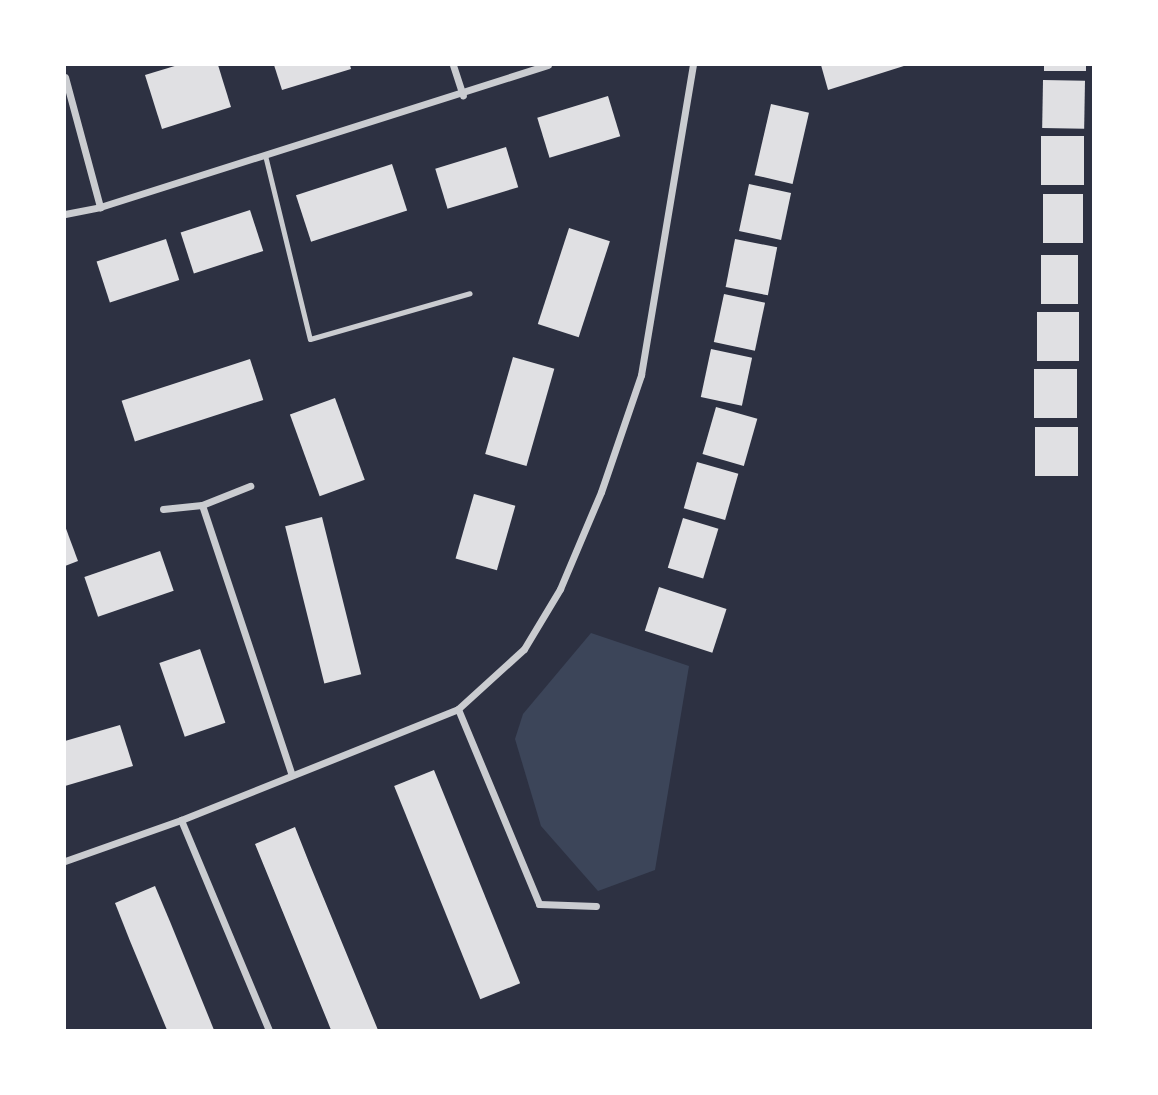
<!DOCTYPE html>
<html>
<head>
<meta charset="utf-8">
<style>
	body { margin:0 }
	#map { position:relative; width:1158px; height:1095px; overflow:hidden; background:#2d3142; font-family:"Titillium Web",sans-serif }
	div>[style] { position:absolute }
	.green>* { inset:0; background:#3c4559 }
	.building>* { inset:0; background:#e0e0e3; transform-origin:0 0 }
	.service>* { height:5px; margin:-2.5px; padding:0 2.5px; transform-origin:2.5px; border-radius:2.5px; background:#caccd0 }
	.minor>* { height:7px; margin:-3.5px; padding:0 3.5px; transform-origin:3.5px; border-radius:3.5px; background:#caccd0 }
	span { translate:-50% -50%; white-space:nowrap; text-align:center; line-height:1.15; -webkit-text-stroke:6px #fff; paint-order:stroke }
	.frame { position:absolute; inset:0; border:66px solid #fff; pointer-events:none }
</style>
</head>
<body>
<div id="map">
	<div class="green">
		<i style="clip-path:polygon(591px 633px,689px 666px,655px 870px,598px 891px,541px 826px,515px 739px,523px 714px)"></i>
	</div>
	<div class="building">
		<i style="clip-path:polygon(178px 65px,218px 65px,231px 107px,162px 129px,145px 75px)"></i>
		<i style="clip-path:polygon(274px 65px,350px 65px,351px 69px,282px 90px)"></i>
		<i style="clip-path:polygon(821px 65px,907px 65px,828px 90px)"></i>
		<i style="left:1044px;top:65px;width:42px;height:6px"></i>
		<i style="left:1043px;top:80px;width:42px;height:48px;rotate:1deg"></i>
		<i style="left:608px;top:96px;width:42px;height:74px;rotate:73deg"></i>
		<i style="left:771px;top:104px;width:39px;height:73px;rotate:13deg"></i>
		<i style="left:1041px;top:136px;width:43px;height:49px"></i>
		<i style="left:506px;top:147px;width:42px;height:74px;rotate:73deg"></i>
		<i style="left:392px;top:164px;width:49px;height:101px;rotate:72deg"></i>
		<i style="left:749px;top:184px;width:43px;height:48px;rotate:12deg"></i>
		<i style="left:1043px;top:194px;width:40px;height:49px"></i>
		<i style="left:250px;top:210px;width:43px;height:73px;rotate:72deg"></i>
		<i style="left:569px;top:228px;width:43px;height:101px;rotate:18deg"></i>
		<i style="left:166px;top:239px;width:43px;height:73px;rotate:72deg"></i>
		<i style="left:735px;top:239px;width:43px;height:49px;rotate:11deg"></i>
		<i style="left:1041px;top:255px;width:37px;height:49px"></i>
		<i style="left:724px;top:294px;width:42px;height:49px;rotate:12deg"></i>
		<i style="left:1037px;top:312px;width:42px;height:49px"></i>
		<i style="left:711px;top:349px;width:42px;height:49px;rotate:12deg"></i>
		<i style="left:513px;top:357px;width:43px;height:101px;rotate:16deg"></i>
		<i style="left:250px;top:359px;width:43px;height:135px;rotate:72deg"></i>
		<i style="left:1034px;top:369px;width:43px;height:49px"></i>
		<i style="left:335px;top:398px;width:87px;height:48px;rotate:70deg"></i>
		<i style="left:716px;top:407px;width:43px;height:49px;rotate:16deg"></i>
		<i style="left:1035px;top:427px;width:43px;height:49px"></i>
		<i style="left:697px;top:462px;width:43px;height:48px;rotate:16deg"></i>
		<i style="left:474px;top:494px;width:43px;height:67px;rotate:16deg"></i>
		<i style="left:322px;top:517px;width:162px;height:38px;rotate:76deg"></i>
		<i style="left:683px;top:518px;width:37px;height:52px;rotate:17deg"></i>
		<i style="clip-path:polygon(65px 526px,78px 561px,65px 566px)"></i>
		<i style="left:160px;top:551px;width:42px;height:80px;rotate:71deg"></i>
		<i style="left:659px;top:587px;width:71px;height:46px;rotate:18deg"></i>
		<i style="left:200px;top:649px;width:78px;height:43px;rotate:71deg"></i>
		<i style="clip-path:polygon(120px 725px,133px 766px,65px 786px,65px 741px)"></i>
		<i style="left:434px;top:770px;width:230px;height:43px;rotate:68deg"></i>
		<i style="clip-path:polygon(295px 827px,310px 865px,378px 1030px,331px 1030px,327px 1020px,255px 844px)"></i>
		<i style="clip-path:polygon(155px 886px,171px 924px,214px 1030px,167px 1030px,130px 941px,115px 903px)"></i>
	</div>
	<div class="service">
		<i style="left:265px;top:155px;width:189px;rotate:76.3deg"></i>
		<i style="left:310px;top:339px;width:166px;rotate:-16deg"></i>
	</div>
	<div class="minor">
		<i style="left:453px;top:65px;width:32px;rotate:72deg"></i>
		<i style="left:65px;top:77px;width:135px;rotate:74.9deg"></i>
		<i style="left:65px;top:214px;width:36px;rotate:-11deg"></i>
		<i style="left:100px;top:207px;width:470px;rotate:-17.6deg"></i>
		<i style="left:202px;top:505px;width:282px;rotate:71.6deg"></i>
		<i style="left:163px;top:509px;width:39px;rotate:-6deg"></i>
		<i style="left:202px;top:505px;width:52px;rotate:-21.6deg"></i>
		<i style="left:458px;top:709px;width:211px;rotate:67.4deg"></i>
		<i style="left:539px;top:904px;width:57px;rotate:2deg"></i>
		<i style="left:181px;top:820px;width:228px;rotate:67.3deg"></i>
		<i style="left:65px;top:861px;width:123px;rotate:-19.5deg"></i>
		<i style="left:181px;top:820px;width:298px;rotate:-21.8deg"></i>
		<i style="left:458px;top:709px;width:89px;rotate:-42.3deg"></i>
		<i style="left:524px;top:649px;width:70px;rotate:-59deg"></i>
		<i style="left:560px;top:589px;width:105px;rotate:-67.1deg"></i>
		<i style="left:601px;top:492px;width:124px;rotate:-71.1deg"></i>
		<i style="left:641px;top:375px;width:314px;rotate:-80.5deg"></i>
	</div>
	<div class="frame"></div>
</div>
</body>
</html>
